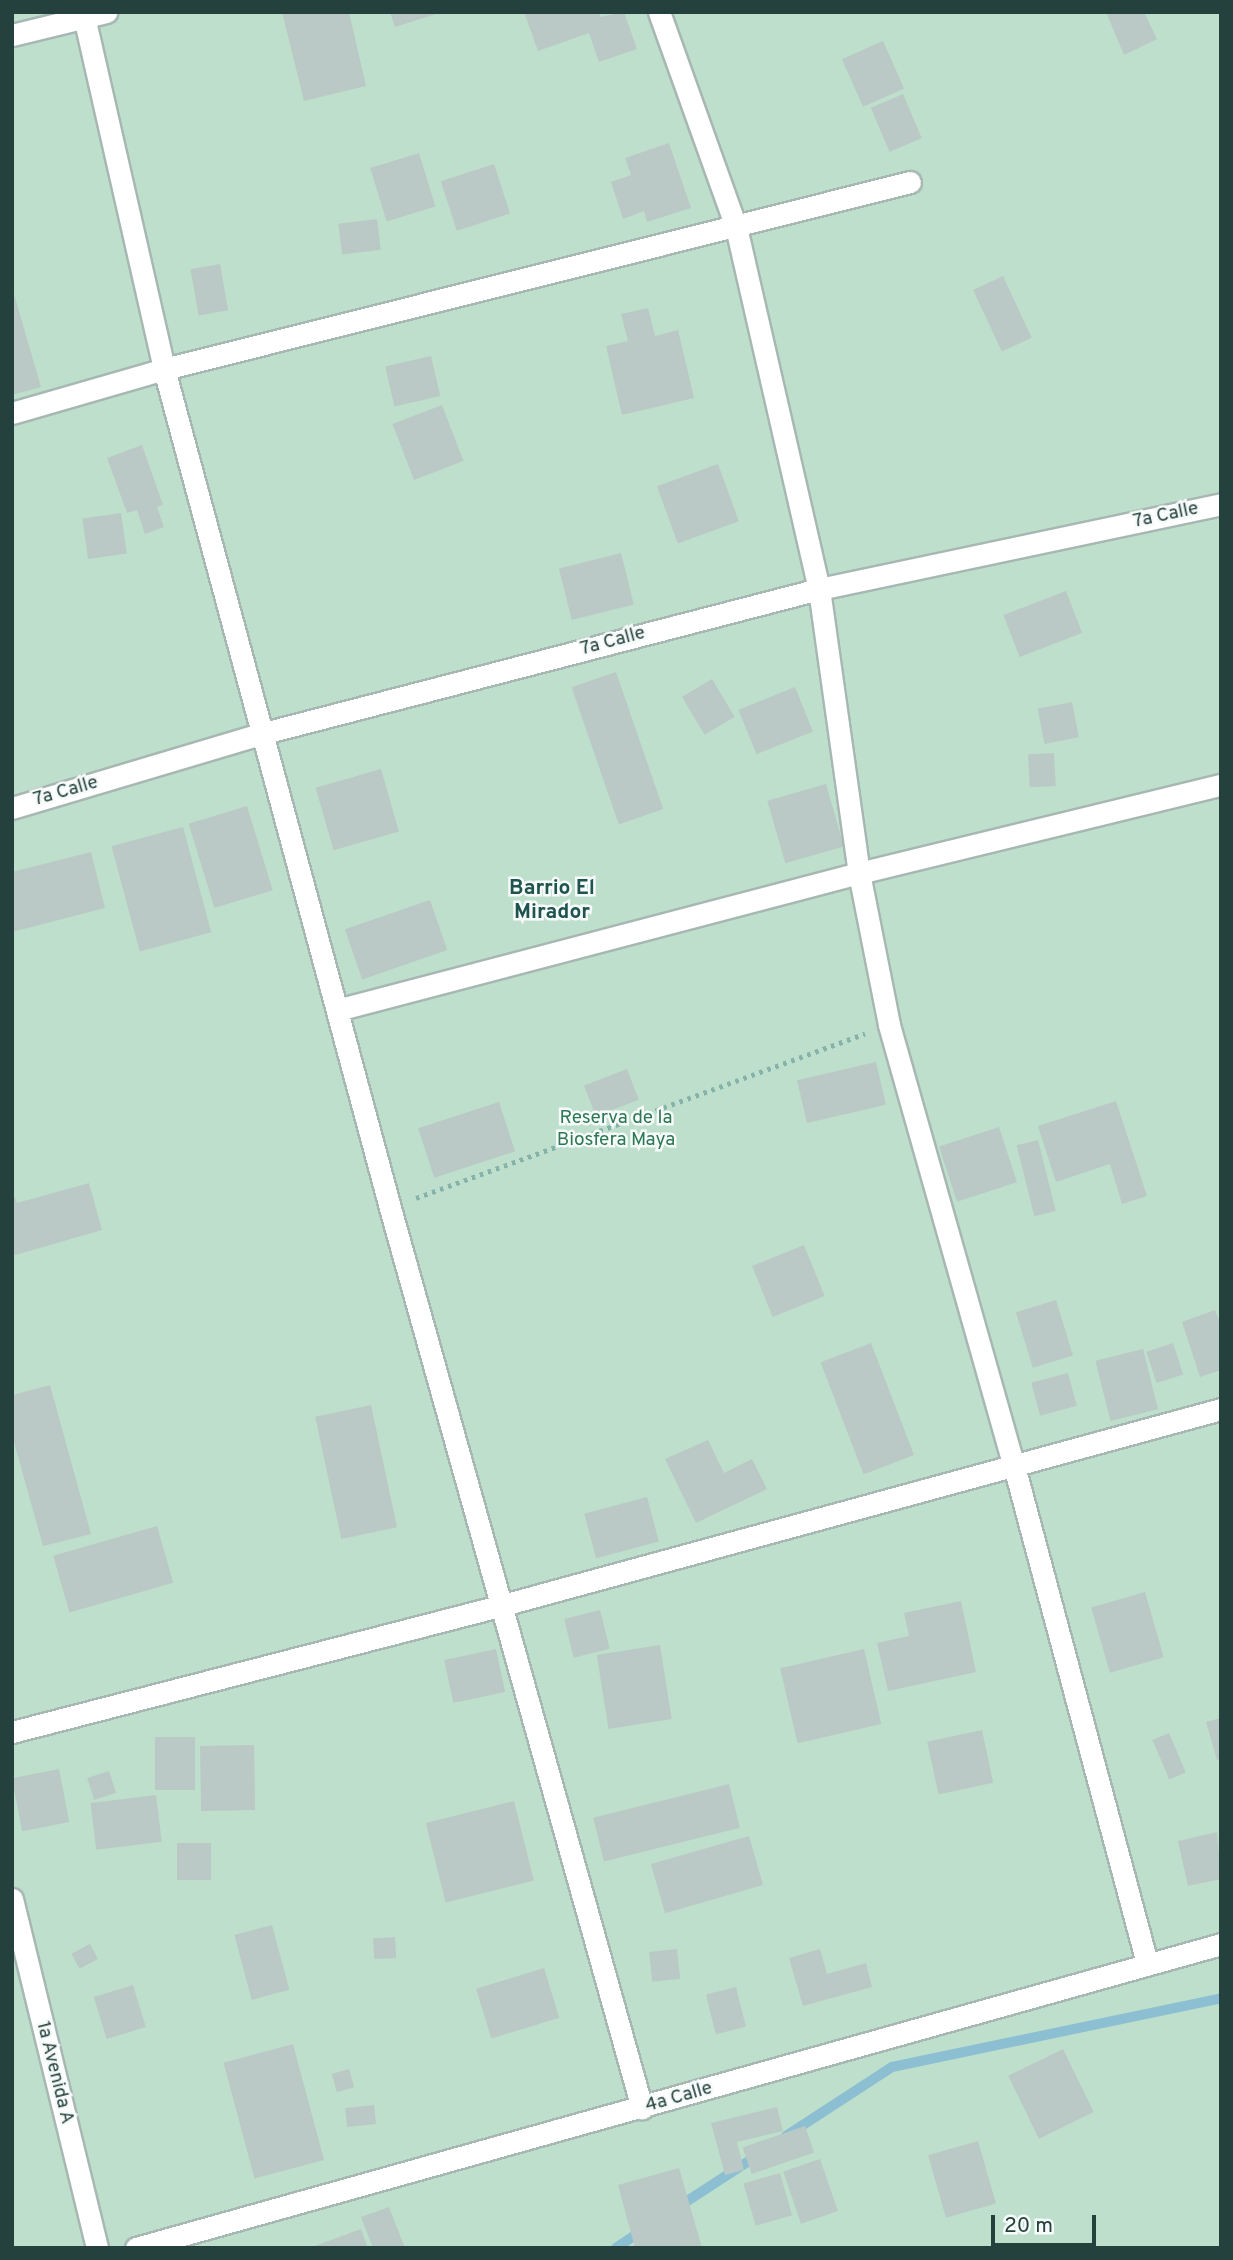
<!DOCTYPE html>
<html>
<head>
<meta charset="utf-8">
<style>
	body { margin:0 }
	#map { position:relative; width:1233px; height:2260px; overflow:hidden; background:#e5eeeb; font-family:Overpass,sans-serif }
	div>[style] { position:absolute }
	.green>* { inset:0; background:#bedfcc; transform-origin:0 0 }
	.stream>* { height:10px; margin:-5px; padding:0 5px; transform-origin:5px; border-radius:5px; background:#8dbfd3 }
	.building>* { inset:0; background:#bac9c5; transform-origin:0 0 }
	.path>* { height:4.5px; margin-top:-2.25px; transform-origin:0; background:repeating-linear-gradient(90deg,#85b2aa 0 3.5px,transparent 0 8.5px) }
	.roads { filter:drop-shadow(2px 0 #a7b7b3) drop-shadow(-2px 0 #a7b7b3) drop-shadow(0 2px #a7b7b3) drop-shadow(0 -2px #a7b7b3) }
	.street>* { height:21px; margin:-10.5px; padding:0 10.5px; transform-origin:10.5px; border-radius:10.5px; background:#fff }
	span { translate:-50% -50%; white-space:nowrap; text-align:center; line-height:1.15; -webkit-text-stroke:5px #f6faf9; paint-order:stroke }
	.street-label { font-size:19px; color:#24413d }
	.park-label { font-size:19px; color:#2d7854 }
	.neighbourhood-label { font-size:21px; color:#1f534e; font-weight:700 }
	.frame { position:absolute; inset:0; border:14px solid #24413d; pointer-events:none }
	.scale { position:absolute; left:991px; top:2215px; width:105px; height:32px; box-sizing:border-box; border:4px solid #24413d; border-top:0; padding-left:9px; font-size:21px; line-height:24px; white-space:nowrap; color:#24413d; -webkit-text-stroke:5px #f6faf9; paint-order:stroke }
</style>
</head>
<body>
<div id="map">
	<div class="green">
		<i style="left:12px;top:12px;width:1209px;height:2236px"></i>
	</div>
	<div class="stream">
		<i style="left:786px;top:2136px;width:126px;rotate:-33.1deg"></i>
		<i style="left:892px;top:2067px;width:336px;rotate:-11.8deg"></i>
		<i style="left:678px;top:2207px;width:95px;rotate:-33deg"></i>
		<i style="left:616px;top:2248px;width:34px;rotate:-34deg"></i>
	</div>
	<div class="building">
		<i style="clip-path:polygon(282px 12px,349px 12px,366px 86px,304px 101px)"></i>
		<i style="clip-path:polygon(390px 12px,439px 12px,439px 13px,395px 27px)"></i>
		<i style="clip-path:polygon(524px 12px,599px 12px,600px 17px,624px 12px,637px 49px,599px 62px,589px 33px,538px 51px)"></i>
		<i style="clip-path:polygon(1106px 12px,1144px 12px,1157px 39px,1124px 55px)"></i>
		<i style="left:883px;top:41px;width:52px;height:45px;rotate:66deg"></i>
		<i style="left:903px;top:94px;width:48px;height:35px;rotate:67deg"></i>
		<i style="clip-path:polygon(669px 143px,691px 208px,647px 222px,644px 211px,623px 219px,611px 182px,631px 175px,625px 158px)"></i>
		<i style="left:419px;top:153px;width:56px;height:51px;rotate:73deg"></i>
		<i style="left:494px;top:164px;width:52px;height:56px;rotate:72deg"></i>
		<i style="left:377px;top:219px;width:31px;height:39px;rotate:83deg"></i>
		<i style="left:220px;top:264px;width:47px;height:30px;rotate:80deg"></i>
		<i style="left:1003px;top:276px;width:68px;height:33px;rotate:65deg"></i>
		<i style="clip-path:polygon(12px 287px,41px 387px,12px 395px)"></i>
		<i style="clip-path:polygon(648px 308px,655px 336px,678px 330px,694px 398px,622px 415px,606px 346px,628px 341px,621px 314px)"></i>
		<i style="left:431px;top:356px;width:41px;height:47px;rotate:77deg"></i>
		<i style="left:442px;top:405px;width:60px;height:53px;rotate:69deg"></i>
		<i style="clip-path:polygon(142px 445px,163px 505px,157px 507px,164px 527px,145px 534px,137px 510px,127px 513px,107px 458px)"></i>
		<i style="left:718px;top:464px;width:61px;height:65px;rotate:70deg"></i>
		<i style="left:121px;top:513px;width:41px;height:39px;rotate:82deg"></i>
		<i style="left:621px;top:553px;width:53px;height:64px;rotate:76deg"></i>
		<i style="left:1066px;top:591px;width:45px;height:67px;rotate:69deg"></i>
		<i style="left:616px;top:672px;width:145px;height:47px;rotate:71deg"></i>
		<i style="left:712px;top:679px;width:44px;height:35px;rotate:59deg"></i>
		<i style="left:795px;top:687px;width:48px;height:61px;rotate:68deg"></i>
		<i style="left:1072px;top:702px;width:36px;height:35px;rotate:79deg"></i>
		<i style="left:1054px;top:753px;width:33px;height:26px;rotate:87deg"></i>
		<i style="left:381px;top:769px;width:65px;height:68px;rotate:74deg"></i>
		<i style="left:826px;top:784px;width:65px;height:61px;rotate:74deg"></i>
		<i style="left:247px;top:806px;width:88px;height:61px;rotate:73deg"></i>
		<i style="left:183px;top:827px;width:109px;height:74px;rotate:75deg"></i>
		<i style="clip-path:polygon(91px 852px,105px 908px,12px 932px,12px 872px)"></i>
		<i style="left:430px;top:900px;width:53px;height:90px;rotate:71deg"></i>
		<i style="left:876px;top:1062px;width:44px;height:81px;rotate:77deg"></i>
		<i style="left:627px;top:1069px;width:33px;height:46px;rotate:69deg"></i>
		<i style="clip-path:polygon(1116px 1101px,1147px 1196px,1122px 1204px,1110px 1164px,1056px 1182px,1038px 1126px)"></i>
		<i style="left:499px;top:1102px;width:52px;height:85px;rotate:72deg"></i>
		<i style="left:999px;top:1127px;width:58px;height:63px;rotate:72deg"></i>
		<i style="left:1038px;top:1140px;width:73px;height:22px;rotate:76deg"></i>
		<i style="clip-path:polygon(89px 1183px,102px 1230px,12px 1256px,12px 1191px,17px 1203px)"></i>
		<i style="left:804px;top:1245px;width:55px;height:56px;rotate:68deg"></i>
		<i style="left:1056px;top:1300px;width:58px;height:42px;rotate:73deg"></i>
		<i style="clip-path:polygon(1215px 1310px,1221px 1326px,1221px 1370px,1200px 1377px,1182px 1322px)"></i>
		<i style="left:871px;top:1343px;width:120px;height:54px;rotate:69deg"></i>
		<i style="left:1173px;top:1343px;width:33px;height:28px;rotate:72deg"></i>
		<i style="left:1143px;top:1349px;width:62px;height:49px;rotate:76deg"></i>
		<i style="left:1068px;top:1373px;width:34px;height:38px;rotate:75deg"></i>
		<i style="clip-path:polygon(50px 1385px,91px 1534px,43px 1546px,12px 1435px,12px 1395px)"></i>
		<i style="left:371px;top:1405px;width:125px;height:57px;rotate:78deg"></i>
		<i style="clip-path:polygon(708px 1440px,724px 1473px,752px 1459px,767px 1489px,696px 1523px,665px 1459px)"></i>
		<i style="left:647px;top:1497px;width:46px;height:65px;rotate:75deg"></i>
		<i style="left:157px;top:1526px;width:59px;height:108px;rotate:74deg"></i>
		<i style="left:1145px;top:1592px;width:68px;height:56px;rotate:74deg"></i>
		<i style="clip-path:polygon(961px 1601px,976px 1672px,888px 1691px,877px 1643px,909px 1636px,904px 1613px)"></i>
		<i style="left:600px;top:1610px;width:40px;height:37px;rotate:76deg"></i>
		<i style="left:660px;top:1645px;width:75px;height:64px;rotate:81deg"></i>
		<i style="left:496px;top:1649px;width:44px;height:53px;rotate:78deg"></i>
		<i style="left:864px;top:1649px;width:77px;height:86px;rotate:77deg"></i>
		<i style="clip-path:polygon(1221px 1718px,1221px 1759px,1217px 1760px,1206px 1722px)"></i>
		<i style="left:982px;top:1730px;width:54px;height:56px;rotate:78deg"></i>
		<i style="left:1169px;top:1733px;width:43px;height:18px;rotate:67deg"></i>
		<i style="left:155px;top:1737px;width:40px;height:53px"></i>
		<i style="left:254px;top:1745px;width:65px;height:54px;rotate:89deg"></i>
		<i style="left:59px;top:1769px;width:54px;height:48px;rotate:79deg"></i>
		<i style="left:109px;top:1771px;width:23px;height:23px;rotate:72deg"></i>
		<i style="left:729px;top:1784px;width:45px;height:140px;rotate:76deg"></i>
		<i style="left:156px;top:1795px;width:47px;height:66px;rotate:83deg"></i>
		<i style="left:514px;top:1801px;width:82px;height:91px;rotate:76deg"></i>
		<i style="clip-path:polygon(1217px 1832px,1221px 1879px,1188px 1886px,1178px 1841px)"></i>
		<i style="left:749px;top:1836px;width:51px;height:102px;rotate:74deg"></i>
		<i style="left:177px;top:1843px;width:34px;height:37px"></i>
		<i style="left:272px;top:1925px;width:67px;height:39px;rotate:75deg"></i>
		<i style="left:395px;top:1937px;width:21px;height:22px;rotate:87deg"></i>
		<i style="left:90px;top:1944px;width:17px;height:21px;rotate:62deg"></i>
		<i style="left:677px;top:1949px;width:30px;height:28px;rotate:84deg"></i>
		<i style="clip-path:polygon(820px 1949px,827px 1974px,866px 1963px,872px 1987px,803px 2006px,789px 1958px)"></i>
		<i style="left:544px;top:1968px;width:52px;height:71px;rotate:73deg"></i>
		<i style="left:133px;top:1985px;width:44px;height:41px;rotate:73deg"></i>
		<i style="left:736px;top:1987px;width:41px;height:31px;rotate:76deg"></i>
		<i style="left:293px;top:2044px;width:120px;height:72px;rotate:75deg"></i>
		<i style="left:1063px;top:2049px;width:70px;height:61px;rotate:64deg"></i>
		<i style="left:349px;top:2069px;width:19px;height:18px;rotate:74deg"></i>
		<i style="left:374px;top:2105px;width:19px;height:29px;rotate:84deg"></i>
		<i style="clip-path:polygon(777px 2107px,783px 2131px,737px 2142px,744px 2170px,725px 2175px,711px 2123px)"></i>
		<i style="left:805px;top:2126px;width:28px;height:66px;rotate:71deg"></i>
		<i style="left:978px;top:2141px;width:65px;height:52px;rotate:74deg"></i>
		<i style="left:820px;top:2159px;width:55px;height:39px;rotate:71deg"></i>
		<i style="clip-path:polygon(679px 2168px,702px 2248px,635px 2248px,618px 2185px)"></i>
		<i style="left:780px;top:2173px;width:44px;height:38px;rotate:74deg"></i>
		<i style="clip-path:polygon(389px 2207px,405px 2248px,373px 2248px,361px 2217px)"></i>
		<i style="clip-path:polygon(361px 2229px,368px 2248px,312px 2248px,312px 2247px)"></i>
	</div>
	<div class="path">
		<i style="left:416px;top:1198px;width:478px;rotate:-20.1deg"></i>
	</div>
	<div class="roads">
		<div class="street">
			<i style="left:83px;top:12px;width:366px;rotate:77.2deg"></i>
			<i style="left:164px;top:369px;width:869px;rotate:74.92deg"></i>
			<i style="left:390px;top:1208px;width:935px;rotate:74.36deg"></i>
			<i style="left:659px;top:12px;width:228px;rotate:70.3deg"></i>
			<i style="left:736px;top:227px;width:371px;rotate:77.1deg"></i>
			<i style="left:819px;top:589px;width:287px;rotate:82deg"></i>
			<i style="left:859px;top:873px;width:155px;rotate:78.8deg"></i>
			<i style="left:889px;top:1025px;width:458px;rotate:74.2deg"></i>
			<i style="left:1014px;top:1466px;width:514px;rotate:75.02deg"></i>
			<i style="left:12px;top:35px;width:97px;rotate:-13.7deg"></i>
			<i style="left:12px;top:413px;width:158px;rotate:-16.1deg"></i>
			<i style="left:164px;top:369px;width:769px;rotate:-14.07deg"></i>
			<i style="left:12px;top:808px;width:263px;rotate:-16.6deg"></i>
			<i style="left:264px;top:733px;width:573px;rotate:-14.55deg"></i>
			<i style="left:819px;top:589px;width:411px;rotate:-11.9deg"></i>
			<i style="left:337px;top:1010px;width:540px;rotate:-14.71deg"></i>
			<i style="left:859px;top:873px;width:373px;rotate:-13.7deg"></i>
			<i style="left:12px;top:1732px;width:507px;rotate:-14.5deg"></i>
			<i style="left:503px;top:1605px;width:744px;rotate:-15.27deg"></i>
			<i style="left:12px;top:1899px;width:359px;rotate:76.3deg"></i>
			<i style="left:136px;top:2248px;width:1127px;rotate:-15.65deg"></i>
		</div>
	</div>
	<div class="street-label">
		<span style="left:1166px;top:516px;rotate:-12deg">7a Calle</span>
		<span style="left:613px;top:642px;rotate:-15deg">7a Calle</span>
		<span style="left:66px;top:792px;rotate:-16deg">7a Calle</span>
		<span style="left:54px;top:2073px;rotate:76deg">1a Avenida A</span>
		<span style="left:679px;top:2098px;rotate:-16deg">4a Calle</span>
	</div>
	<div class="park-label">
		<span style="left:616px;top:1130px">Reserva de la<br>Biosfera Maya</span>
	</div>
	<div class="neighbourhood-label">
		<span style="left:552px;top:901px">Barrio El<br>Mirador</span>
	</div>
	<div class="frame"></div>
	<div class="scale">20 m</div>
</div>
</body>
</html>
